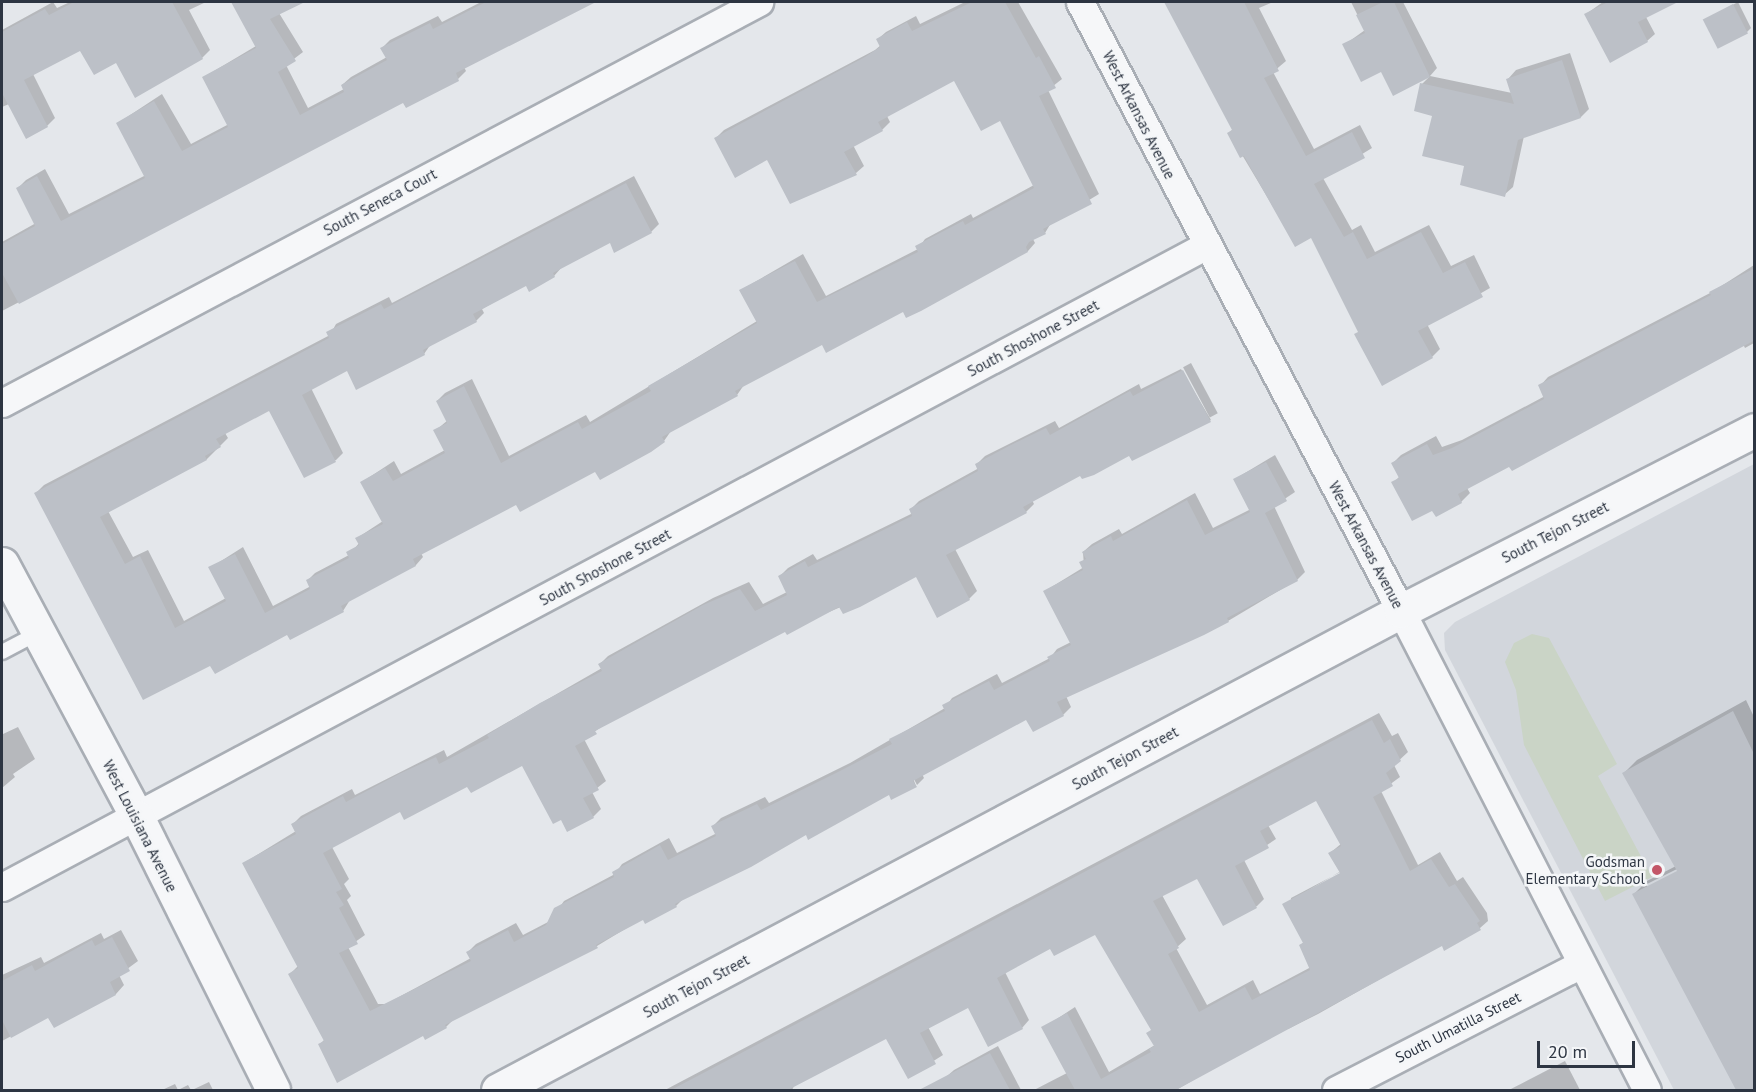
<!DOCTYPE html>
<html>
<head>
<meta charset="utf-8">
<style>
	body { margin:0 }
	#map { position:relative; width:1756px; height:1092px; overflow:hidden; background:#e4e7eb; font-family:"PT Sans",sans-serif }
	div>[style] { position:absolute }
	.built>* { inset:0; background:#d2d6dc }
	.green>* { inset:0; background:#cad4c6 }
	.shadow>* { inset:0; background:#0003; transform-origin:0 0 }
	.building>* { inset:0; background:#bcc0c7; transform-origin:0 0 }
	.roads { filter:drop-shadow(2px 0 #a9aeb5) drop-shadow(-2px 0 #a9aeb5) drop-shadow(0 2px #a9aeb5) drop-shadow(0 -2px #a9aeb5) }
	.service>* { height:14px; margin:-7px; padding:0 7px; transform-origin:7px; border-radius:7px; background:#f6f7f9 }
	.minor>* { height:27px; margin:-13.5px; padding:0 13.5px; transform-origin:13.5px; border-radius:13.5px; background:#f6f7f9 }
	.tertiary>* { height:33px; margin:-16.5px; padding:0 16.5px; transform-origin:16.5px; border-radius:16.5px; background:#f6f7f9 }
	.dots>* { width:16px; height:16px; translate:-50% -50%; box-sizing:border-box; border:3px solid #f4f6f8; border-radius:50% }
	span { translate:-50% -50%; white-space:nowrap; text-align:center; line-height:1.15; -webkit-text-stroke:5px #f4f6f8; paint-order:stroke }
	.street-label { font-size:15px; color:#2d3542 }
	.poi-label { font-size:15px; color:#2d3542 }
	.right { translate:-100% -50%; text-align:right }
	.frame { position:absolute; inset:0; border:3px solid #2d3542; pointer-events:none }
	.scale { position:absolute; left:1537px; top:1041px; width:98px; height:27px; box-sizing:border-box; border:3px solid #2d3542; border-top:0; padding-left:8px; font-size:18px; line-height:21px; white-space:nowrap; color:#2d3542; -webkit-text-stroke:4px #f4f6f8; paint-order:stroke }
</style>
</head>
<body>
<div id="map">
	<div class="built">
		<i style="clip-path:polygon(1754px 464px,1754px 1090px,1674px 1090px,1445px 650px,1444px 633px,1455px 622px)"></i>
	</div>
	<div class="green">
		<i style="clip-path:polygon(1532px 634px,1549px 638px,1617px 764px,1598px 776px,1652px 877px,1605px 901px,1524px 745px,1516px 690px,1505px 662px,1514px 643px)"></i>
	</div>
	<div class="shadow">
		<i style="clip-path:polygon(53px 2px,57px 8px,70px 2px,206px 2px,189px 10px,210px 50px,202px 58px,117px 61px,81px 49px,33px 74px,55px 118px,47px 126px,9px 104px,2px 107px,2px 30px)"></i>
		<i style="clip-path:polygon(232px 2px,302px 2px,279px 13px,303px 52px,286px 65px,308px 108px,344px 89px,342px 85px,351px 77px,387px 57px,382px 48px,390px 40px,438px 16px,442px 22px,481px 2px,590px 2px,464px 67px,466px 71px,458px 79px,403px 101px,2px 311px,2px 242px,36px 223px,18px 188px,26px 180px,45px 169px,69px 214px,146px 175px,118px 123px,162px 94px,191px 144px,229px 124px,204px 77px,256px 46px)"></i>
		<i style="clip-path:polygon(965px 2px,1018px 2px,1062px 79px,1048px 90px,1099px 194px,1051px 223px,1045px 233px,1033px 239px,1035px 243px,1028px 251px,823px 343px,744px 385px,737px 395px,671px 431px,664px 441px,517px 503px,421px 553px,423px 557px,416px 565px,350px 600px,343px 611px,291px 638px,288px 633px,211px 664px,36px 493px,44px 485px,330px 335px,336px 324px,389px 297px,392px 303px,634px 176px,659px 224px,651px 232px,610px 241px,562px 267px,554px 276px,526px 284px,482px 309px,484px 313px,476px 321px,431px 344px,424px 354px,347px 369px,311px 388px,343px 453px,336px 460px,304px 476px,269px 409px,225px 433px,228px 438px,207px 459px,108px 511px,133px 557px,148px 550px,184px 621px,226px 598px,210px 568px,243px 547px,273px 606px,311px 586px,307px 581px,315px 573px,349px 555px,360px 542px,357px 538px,383px 521px,362px 482px,394px 461px,401px 474px,445px 450px,435px 431px,448px 420px,437px 401px,445px 393px,472px 379px,509px 456px,586px 415px,590px 422px,757px 321px,741px 290px,803px 254px,826px 296px,918px 249px,925px 239px,971px 214px,973px 218px,1034px 185px,1000px 119px,955px 79px,887px 116px,890px 122px,882px 130px,853px 145px,864px 166px,856px 173px,768px 158px,716px 138px,724px 130px,875px 50px,881px 45px,878px 39px,886px 32px,916px 16px,920px 24px)"></i>
		<i style="clip-path:polygon(1166px 2px,1273px 2px,1259px 8px,1286px 61px,1273px 72px,1314px 149px,1360px 125px,1372px 148px,1323px 178px,1352px 230px,1361px 225px,1375px 252px,1429px 225px,1451px 266px,1474px 255px,1490px 288px,1427px 324px,1440px 349px,1432px 357px,1359px 331px,1312px 236px,1296px 245px,1229px 133px,1233px 129px)"></i>
		<i style="clip-path:polygon(1351px 2px,1403px 2px,1437px 68px,1430px 76px,1512px 93px,1508px 79px,1516px 70px,1570px 53px,1589px 109px,1581px 117px,1524px 136px,1513px 187px,1504px 195px,1466px 164px,1433px 115px,1422px 84px,1429px 77px,1382px 70px,1344px 45px,1365px 30px)"></i>
		<i style="clip-path:polygon(1603px 2px,1675px 2px,1646px 17px,1655px 34px,1647px 41px,1586px 14px)"></i>
		<i style="clip-path:polygon(1738px 2px,1751px 28px,1747px 32px,1704px 20px)"></i>
		<i style="clip-path:polygon(1754px 265px,1754px 343px,1745px 348px,1743px 344px,1467px 488px,1470px 493px,1461px 502px,1433px 509px,1393px 483px,1400px 476px,1393px 463px,1401px 455px,1436px 436px,1442px 447px,1462px 440px,1545px 396px,1540px 386px,1548px 377px,1712px 292px)"></i>
		<i style="left:1191px;top:363px;width:57px;height:9px;rotate:62deg"></i>
		<i style="clip-path:polygon(1181px 369px,1211px 420px,1081px 474px,1032px 500px,1034px 504px,1026px 512px,955px 549px,977px 591px,969px 599px,917px 575px,786px 630px,604px 725px,584px 739px,606px 781px,592px 792px,601px 809px,593px 817px,562px 818px,523px 764px,401px 810px,332px 847px,349px 879px,344px 884px,351px 896px,347px 900px,365px 935px,348px 947px,378px 1004px,386px 1004px,471px 958px,468px 952px,476px 944px,516px 923px,523px 935px,550px 921px,564px 901px,615px 874px,622px 864px,669px 838px,677px 853px,717px 833px,713px 826px,721px 818px,765px 797px,769px 803px,850px 763px,945px 708px,952px 698px,997px 674px,1002px 683px,1050px 658px,1057px 649px,1071px 642px,1045px 591px,1084px 567px,1083px 552px,1092px 544px,1119px 529px,1122px 534px,1195px 493px,1213px 528px,1251px 509px,1235px 479px,1275px 455px,1295px 492px,1274px 506px,1305px 572px,1297px 580px,1228px 621px,1066px 696px,1071px 707px,1063px 715px,1027px 717px,922px 774px,924px 778px,917px 785px,911px 773px,916px 786px,889px 793px,806px 833px,684px 898px,676px 906px,643px 918px,597px 946px,454px 1019px,446px 1027px,424px 1034px,319px 1045px,325px 1039px,290px 974px,298px 966px,244px 863px,296px 831px,293px 824px,301px 816px,352px 789px,355px 795px,444px 750px,447px 757px,602px 668px,600px 664px,608px 656px,713px 598px,749px 582px,763px 604px,787px 592px,780px 576px,788px 568px,813px 554px,817px 560px,913px 513px,911px 509px,919px 501px,979px 468px,977px 464px,985px 456px,1055px 421px,1059px 428px,1139px 384px,1141px 389px)"></i>
		<i style="clip-path:polygon(evenodd,1746px 700px,1754px 717px,1754px 1090px,1738px 1090px,1634px 894px,1647px 881px,1676px 866px,1624px 773px,1637px 760px,1746px 700px,1683px 866px,1684px 869px,1647px 888px,1647px 884px,1683px 866px)"></i>
		<i style="clip-path:polygon(evenodd,1379px 713px,1392px 736px,1398px 733px,1408px 752px,1394px 765px,1400px 777px,1381px 791px,1418px 865px,1440px 852px,1457px 881px,1463px 877px,1487px 913px,1488px 921px,1480px 928px,1445px 949px,1442px 944px,1318px 1014px,1288px 1029px,1287px 1026px,1176px 1090px,1034px 1090px,1067px 1073px,1043px 1028px,1075px 1007px,1109px 1072px,1155px 1045px,1152px 1029px,1095px 933px,1051px 946px,1005px 972px,1029px 1020px,1022px 1028px,968px 1006px,928px 1027px,943px 1055px,908px 1077px,887px 1037px,795px 1084px,792px 1090px,665px 1090px,1379px 713px,1317px 799px,1342px 843px,1330px 853px,1341px 871px,1284px 905px,1304px 942px,1300px 945px,1311px 967px,1260px 994px,1253px 980px,1207px 1005px,1176px 948px,1186px 939px,1162px 895px,1198px 877px,1224px 924px,1257px 906px,1264px 899px,1244px 860px,1276px 839px,1268px 825px,1317px 799px,1379px 713px,1346px 869px,1348px 871px,1291px 901px,1291px 898px,1346px 869px)"></i>
		<i style="clip-path:polygon(18px 727px,35px 759px,13px 774px,15px 777px,2px 788px,2px 730px,3px 734px)"></i>
		<i style="clip-path:polygon(121px 930px,138px 961px,119px 975px,124px 985px,116px 994px,54px 1026px,49px 1016px,2px 1041px,2px 975px,41px 957px,44px 963px,101px 933px,104px 939px)"></i>
		<i style="clip-path:polygon(998px 1046px,1021px 1090px,953px 1090px,946px 1077px,954px 1070px)"></i>
		<i style="clip-path:polygon(1565px 1061px,1580px 1090px,1509px 1090px)"></i>
		<i style="clip-path:polygon(209px 1082px,213px 1090px,192px 1090px)"></i>
		<i style="clip-path:polygon(175px 1084px,178px 1090px,188px 1085px,191px 1090px,162px 1090px)"></i>
	</div>
	<div class="building">
		<i style="clip-path:polygon(74px 2px,172px 2px,203px 59px,135px 98px,116px 63px,94px 75px,80px 51px,24px 80px,48px 127px,26px 139px,2px 93px,2px 32px,45px 9px,49px 15px)"></i>
		<i style="clip-path:polygon(231px 2px,305px 2px,270px 19px,296px 61px,278px 72px,300px 115px,344px 92px,341px 85px,387px 60px,380px 48px,430px 23px,433px 29px,486px 2px,596px 2px,456px 73px,459px 81px,406px 108px,403px 103px,19px 304px,2px 273px,2px 244px,35px 226px,16px 188px,37px 176px,61px 221px,145px 178px,116px 123px,154px 101px,182px 151px,228px 127px,202px 77px,256px 48px)"></i>
		<i style="clip-path:polygon(972px 2px,1005px 2px,1036px 58px,1039px 56px,1056px 88px,1039px 96px,1092px 204px,1043px 229px,1046px 234px,1029px 242px,1026px 247px,1028px 252px,921px 311px,906px 318px,903px 312px,826px 353px,822px 345px,735px 391px,738px 396px,662px 437px,665px 442px,651px 452px,600px 480px,595px 472px,520px 512px,516px 505px,413px 559px,416px 566px,341px 606px,344px 612px,290px 640px,287px 635px,215px 674px,210px 666px,143px 700px,34px 493px,329px 338px,326px 332px,381px 304px,384px 309px,626px 183px,652px 233px,614px 253px,610px 243px,553px 273px,555px 277px,529px 292px,526px 286px,473px 314px,477px 322px,423px 350px,425px 355px,356px 390px,347px 371px,302px 395px,336px 462px,304px 478px,269px 411px,216px 439px,221px 447px,205px 456px,207px 460px,100px 517px,125px 564px,140px 556px,175px 628px,226px 601px,208px 567px,235px 554px,265px 613px,310px 589px,306px 580px,349px 558px,346px 552px,359px 545px,355px 538px,383px 524px,360px 482px,385px 468px,393px 481px,445px 453px,433px 430px,447px 423px,436px 401px,464px 386px,501px 463px,578px 422px,582px 429px,651px 391px,648px 386px,757px 323px,739px 290px,795px 261px,817px 302px,918px 252px,915px 246px,963px 221px,965px 225px,1034px 188px,1000px 121px,981px 131px,954px 81px,878px 122px,883px 131px,844px 152px,857px 175px,790px 204px,767px 160px,735px 178px,714px 138px,865px 57px,880px 47px,876px 39px,907px 22px,912px 31px)"></i>
		<i style="clip-path:polygon(1164px 2px,1244px 2px,1279px 71px,1264px 78px,1306px 156px,1352px 132px,1365px 158px,1314px 184px,1344px 237px,1353px 232px,1367px 259px,1421px 232px,1443px 273px,1465px 262px,1483px 297px,1418px 331px,1433px 358px,1382px 386px,1354px 334px,1358px 332px,1311px 238px,1295px 247px,1244px 156px,1240px 158px,1227px 133px,1232px 130px)"></i>
		<i style="clip-path:polygon(1383px 2px,1394px 2px,1430px 77px,1393px 96px,1381px 72px,1361px 82px,1342px 44px,1365px 33px,1356px 15px)"></i>
		<i style="clip-path:polygon(1608px 2px,1678px 2px,1638px 22px,1648px 42px,1610px 63px,1584px 14px)"></i>
		<i style="left:1733px;top:4px;width:33px;height:34px;rotate:63deg"></i>
		<i style="clip-path:polygon(1562px 60px,1581px 118px,1518px 140px,1505px 197px,1460px 185px,1464px 166px,1422px 156px,1432px 116px,1414px 111px,1420px 83px,1514px 104px,1506px 79px)"></i>
		<i style="clip-path:polygon(1755px 268px,1755px 340px,1512px 471px,1509px 467px,1458px 494px,1462px 503px,1436px 517px,1432px 511px,1412px 521px,1391px 482px,1399px 478px,1391px 463px,1427px 444px,1433px 455px,1452px 448px,1544px 399px,1538px 385px,1711px 295px,1709px 292px)"></i>
		<i style="clip-path:polygon(1183px 370px,1211px 422px,1132px 461px,1129px 456px,1094px 475px,1082px 479px,1080px 476px,1023px 507px,1027px 513px,946px 555px,970px 600px,937px 618px,916px 577px,860px 607px,843px 614px,839px 607px,787px 635px,785px 632px,595px 731px,597px 734px,575px 746px,599px 790px,583px 798px,594px 818px,567px 832px,561px 820px,553px 824px,522px 766px,471px 793px,467px 787px,404px 820px,400px 812px,323px 853px,342px 889px,336px 892px,344px 905px,339px 908px,358px 944px,339px 953px,370px 1011px,471px 961px,466px 952px,508px 930px,514px 942px,546px 925px,554px 908px,614px 877px,612px 872px,660px 845px,668px 860px,716px 836px,711px 826px,757px 804px,761px 810px,840px 771px,892px 744px,889px 739px,945px 711px,942px 705px,989px 681px,994px 690px,1050px 661px,1047px 657px,1071px 645px,1043px 591px,1083px 570px,1079px 562px,1086px 559px,1082px 552px,1111px 536px,1113px 541px,1187px 500px,1205px 535px,1250px 512px,1233px 479px,1266px 462px,1287px 501px,1265px 513px,1298px 581px,1227px 618px,1229px 622px,1204px 635px,1057px 702px,1064px 716px,1033px 732px,1026px 720px,913px 781px,917px 787px,891px 800px,889px 795px,808px 840px,806px 835px,751px 867px,675px 904px,677px 907px,645px 924px,643px 920px,596px 945px,598px 948px,445px 1025px,447px 1028px,425px 1040px,423px 1036px,337px 1083px,318px 1044px,324px 1041px,288px 974px,298px 968px,242px 863px,296px 834px,291px 824px,343px 796px,346px 802px,399px 774px,436px 757px,439px 764px,489px 738px,487px 735px,540px 703px,602px 671px,598px 664px,703px 605px,740px 589px,755px 611px,787px 595px,778px 576px,805px 561px,808px 567px,912px 516px,909px 509px,978px 471px,975px 464px,1009px 446px,1046px 428px,1050px 435px,1130px 391px,1133px 396px)"></i>
		<i style="clip-path:polygon(1733px 711px,1755px 756px,1755px 1090px,1736px 1090px,1632px 894px,1677px 871px,1622px 773px)"></i>
		<i style="clip-path:polygon(evenodd,1372px 720px,1384px 743px,1390px 739px,1401px 761px,1386px 773px,1393px 786px,1373px 797px,1410px 871px,1431px 859px,1449px 887px,1455px 884px,1480px 921px,1477px 923px,1481px 930px,1444px 951px,1442px 946px,1176px 1090px,1075px 1090px,1041px 1027px,1067px 1013px,1101px 1079px,1151px 1052px,1149px 1049px,1154px 1046px,1146px 1033px,1151px 1030px,1095px 935px,1054px 956px,1050px 949px,997px 978px,1023px 1029px,988px 1047px,968px 1008px,920px 1033px,936px 1064px,908px 1079px,886px 1039px,788px 1090px,671px 1090px,1372px 720px,1316px 801px,1341px 846px,1328px 853px,1340px 873px,1282px 904px,1303px 943px,1299px 945px,1310px 970px,1252px 1000px,1245px 987px,1199px 1012px,1168px 954px,1179px 948px,1153px 901px,1197px 879px,1223px 926px,1257px 908px,1235px 866px,1269px 848px,1260px 831px,1316px 801px)"></i>
		<i style="clip-path:polygon(112px 937px,130px 971px,110px 982px,116px 995px,54px 1028px,48px 1018px,11px 1038px,2px 1020px,2px 981px,32px 965px,35px 971px,92px 940px,95px 946px)"></i>
		<i style="clip-path:polygon(990px 1053px,1010px 1090px,919px 1090px)"></i>
	</div>
	<div class="roads">
		<div class="service">
			<i style="left:2px;top:652px;width:41px;rotate:-27.8deg"></i>
		</div>
		<div class="minor">
			<i style="left:1080px;top:2px;width:688px;rotate:62.21deg"></i>
			<i style="left:1401px;top:611px;width:538px;rotate:62.82deg"></i>
			<i style="left:2px;top:403px;width:857px;rotate:-27.91deg"></i>
			<i style="left:2px;top:887px;width:1365px;rotate:-28.05deg"></i>
			<i style="left:1336px;top:1090px;width:276px;rotate:-27.2deg"></i>
		</div>
		<div class="tertiary">
			<i style="left:2px;top:564px;width:287px;rotate:61.9deg"></i>
			<i style="left:137px;top:817px;width:305px;rotate:63.5deg"></i>
			<i style="left:498px;top:1090px;width:1022px;rotate:-27.94deg"></i>
			<i style="left:1401px;top:611px;width:397px;rotate:-27.1deg"></i>
		</div>
	</div>
	<div class="dots">
		<i style="left:1657px;top:870px;background:#c35668"></i>
	</div>
	<div class="street-label">
		<span style="left:1139px;top:115px;rotate:63deg">West Arkansas Avenue</span>
		<span style="left:380px;top:202px;rotate:-28deg">South Seneca Court</span>
		<span style="left:1033px;top:338px;rotate:-28deg">South Shoshone Street</span>
		<span style="left:1555px;top:532px;rotate:-27deg">South Tejon Street</span>
		<span style="left:1366px;top:545px;rotate:62deg">West Arkansas Avenue</span>
		<span style="left:605px;top:567px;rotate:-28deg">South Shoshone Street</span>
		<span style="left:1125px;top:758px;rotate:-28deg">South Tejon Street</span>
		<span style="left:140px;top:826px;rotate:63deg">West Louisiana Avenue</span>
		<span style="left:696px;top:986px;rotate:-28deg">South Tejon Street</span>
		<span style="left:1458px;top:1027px;rotate:-27deg">South Umatilla Street</span>
	</div>
	<div class="poi-label">
		<span class="right" style="left:1645px;top:870px">Godsman<br>Elementary School</span>
	</div>
	<div class="frame"></div>
	<div class="scale">20 m</div>
</div>
</body>
</html>
